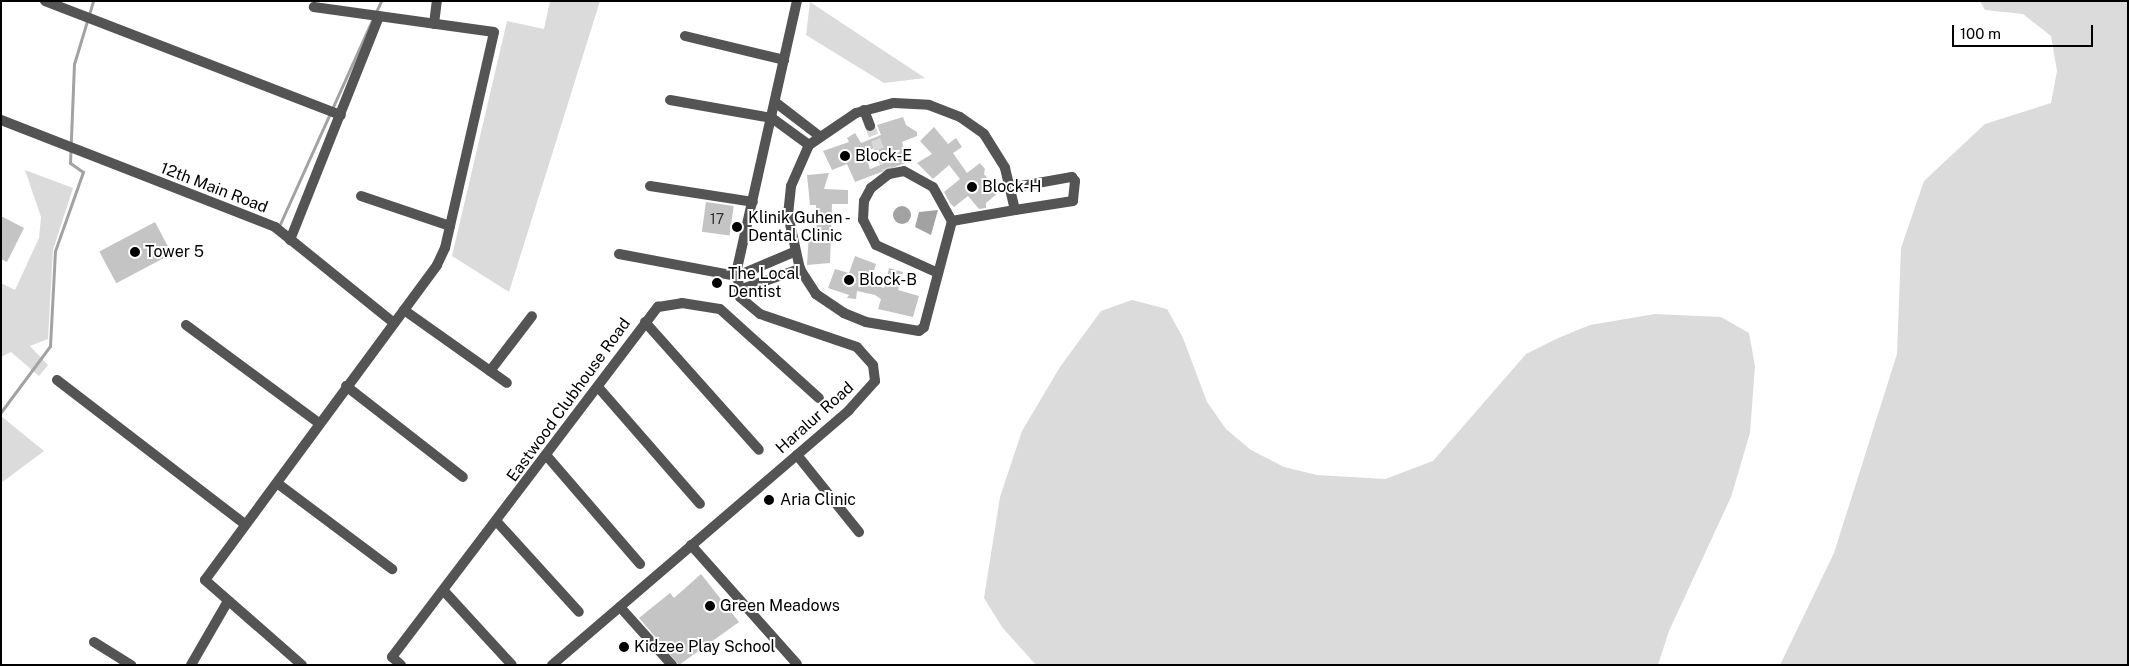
<!DOCTYPE html>
<html>
<head>
<meta charset="utf-8">
<style>
	body { margin:0 }
	#map { position:relative; width:2129px; height:666px; overflow:hidden; background:#fff; font-family:"Public Sans",sans-serif }
	div>[style] { position:absolute }
	.green>* { inset:0; background:#dbdbdb }
	.water>* { inset:0; background:#a2a2a2 }
	.round { border-radius:50% }
	.stream>* { height:3px; margin:-1.5px; padding:0 1.5px; transform-origin:1.5px; border-radius:1.5px; background:#a2a2a2 }
	.building>* { inset:0; background:#c4c4c4; transform-origin:0 0 }
	.minor-tunnel>* { height:10px; margin-top:-5px; transform-origin:0; background:repeating-linear-gradient(90deg,#d9d9d9 0 10px,transparent 0 15px) }
	.minor>* { height:10px; margin:-5px; padding:0 5px; transform-origin:5px; border-radius:5px; background:#545454 }
	.tertiary>* { height:10px; margin:-5px; padding:0 5px; transform-origin:5px; border-radius:5px; background:#545454 }
	.dots>* { width:14px; height:14px; translate:-50% -50%; box-sizing:border-box; border:2px solid #fff; border-radius:50% }
	span { translate:-50% -50%; white-space:nowrap; text-align:center; line-height:1.15; -webkit-text-stroke:4px #fff; paint-order:stroke }
	.number-label { font-size:14px; color:#313131 }
	.number-label span { -webkit-text-stroke-width:0 }
	.poi-label { font-size:16px; color:#000 }
	.left { translate:0 -50%; text-align:left }
	.street-label { font-size:16px; color:#000 }
	.frame { position:absolute; inset:0; border:2px solid #000; pointer-events:none }
	.scale { position:absolute; left:1952px; top:25px; width:141px; height:22px; box-sizing:border-box; border:2px solid #000; border-top:0; padding-left:6px; font-size:15px; line-height:18px; white-space:nowrap; color:#000; -webkit-text-stroke:4px #fff; paint-order:stroke }
</style>
</head>
<body>
<div id="map">
	<div class="green">
		<i style="clip-path:polygon(550px 1px,600px 1px,509px 292px,452px 256px,507px 21px,544px 29px)"></i>
		<i style="clip-path:polygon(1980px 1px,2128px 1px,2128px 665px,1780px 665px,1834px 553px,1897px 354px,1901px 248px,1924px 181px,1985px 124px,2051px 103px,2057px 71px,2051px 36px,2023px 14px,1985px 10px)"></i>
		<i style="clip-path:polygon(810px 2px,925px 78px,884px 83px,806px 35px)"></i>
		<i style="clip-path:polygon(25px 170px,73px 188px,53px 250px,48px 339px,30px 346px,48px 365px,39px 376px,11px 352px,1px 357px,1px 283px,15px 290px,39px 238px,41px 217px)"></i>
		<i style="clip-path:polygon(1132px 300px,1167px 309px,1183px 338px,1207px 402px,1226px 429px,1251px 450px,1284px 467px,1317px 475px,1385px 479px,1433px 461px,1526px 354px,1558px 338px,1590px 325px,1655px 314px,1721px 317px,1749px 333px,1755px 366px,1750px 433px,1731px 497px,1669px 631px,1658px 665px,1036px 665px,1002px 627px,984px 598px,1000px 497px,1022px 431px,1060px 367px,1101px 311px)"></i>
		<i style="clip-path:polygon(1px 416px,44px 451px,1px 483px)"></i>
	</div>
	<div class="water">
		<i class="round" style="left:893px;top:206px;width:18px;height:18px"></i>
		<i style="clip-path:polygon(938px 210px,931px 235px,915px 227px,919px 212px)"></i>
	</div>
	<div class="stream">
		<i style="left:375px;top:14px;width:14px;rotate:-65deg"></i>
		<i style="left:280px;top:224px;width:224px;rotate:-65.7deg"></i>
		<i style="left:1px;top:412px;width:82px;rotate:-53.4deg"></i>
		<i style="left:50px;top:346px;width:95px;rotate:-87deg"></i>
		<i style="left:55px;top:251px;width:84px;rotate:-70.5deg"></i>
		<i style="left:83px;top:172px;width:16px;rotate:-145deg"></i>
		<i style="left:70px;top:163px;width:99px;rotate:-87.7deg"></i>
		<i style="left:74px;top:64px;width:66px;rotate:-73.2deg"></i>
	</div>
	<div class="building">
		<i style="clip-path:polygon(evenodd,903px 117px,906px 125px,917px 132px,917px 136px,902px 142px,908px 162px,855px 182px,847px 164px,832px 170px,823px 151px,849px 142px,847px 138px,855px 133px,861px 143px,881px 135px,877px 125px,903px 117px,878px 148px,883px 164px,870px 169px,864px 150px,878px 148px)"></i>
		<i style="clip-path:polygon(934px 127px,948px 144px,956px 138px,962px 147px,953px 153px,967px 173px,980px 163px,985px 169px,984px 174px,999px 192px,986px 203px,986px 208px,979px 209px,968px 196px,954px 207px,950px 203px,944px 192px,960px 179px,949px 165px,933px 179px,917px 163px,932px 154px,920px 141px)"></i>
		<i style="clip-path:polygon(829px 173px,824px 189px,848px 190px,848px 204px,832px 204px,830px 263px,807px 265px,809px 232px,817px 232px,816px 205px,810px 205px,807px 175px)"></i>
		<i style="left:706px;top:202px;width:28px;height:30px;rotate:8deg"></i>
		<i style="clip-path:polygon(1px 216px,24px 228px,7px 262px,1px 259px)"></i>
		<i style="left:155px;top:222px;width:36px;height:63px;rotate:62deg"></i>
		<i style="clip-path:polygon(855px 256px,876px 264px,870px 283px,884px 288px,889px 268px,903px 272px,898px 290px,919px 296px,913px 317px,878px 309px,881px 299px,875px 295px,857px 291px,856px 299px,847px 298px,849px 295px,828px 288px,835px 269px,849px 273px)"></i>
		<i style="clip-path:polygon(701px 574px,739px 622px,679px 665px,639px 618px,670px 593px,674px 598px)"></i>
	</div>
	<div class="minor-tunnel">
		<i style="left:870px;top:126px;width:49px;rotate:68.6deg"></i>
	</div>
	<div class="minor">
		<i style="left:45px;top:1px;width:317px;rotate:21.1deg"></i>
		<i style="left:434px;top:24px;width:23px;rotate:-83deg"></i>
		<i style="left:685px;top:36px;width:102px;rotate:13.6deg"></i>
		<i style="left:670px;top:100px;width:104px;rotate:10deg"></i>
		<i style="left:772px;top:118px;width:46px;rotate:36.1deg"></i>
		<i style="left:775px;top:102px;width:54px;rotate:37.5deg"></i>
		<i style="left:894px;top:103px;width:35px;rotate:3deg"></i>
		<i style="left:929px;top:105px;width:33px;rotate:21deg"></i>
		<i style="left:960px;top:117px;width:29px;rotate:35deg"></i>
		<i style="left:984px;top:134px;width:40px;rotate:58deg"></i>
		<i style="left:1005px;top:168px;width:43px;rotate:76.6deg"></i>
		<i style="left:1015px;top:210px;width:64px;rotate:170.1deg"></i>
		<i style="left:952px;top:221px;width:110px;rotate:104.8deg"></i>
		<i style="left:924px;top:327px;width:6px;rotate:141deg"></i>
		<i style="left:919px;top:331px;width:54px;rotate:-170.4deg"></i>
		<i style="left:866px;top:322px;width:24px;rotate:-158deg"></i>
		<i style="left:844px;top:313px;width:34px;rotate:-146deg"></i>
		<i style="left:816px;top:294px;width:30px;rotate:-123deg"></i>
		<i style="left:800px;top:269px;width:55px;rotate:-102.5deg"></i>
		<i style="left:788px;top:215px;width:29px;rotate:-84deg"></i>
		<i style="left:791px;top:186px;width:45px;rotate:-66.3deg"></i>
		<i style="left:809px;top:145px;width:57px;rotate:-34.2deg"></i>
		<i style="left:856px;top:113px;width:39px;rotate:-15deg"></i>
		<i style="left:864px;top:110px;width:17px;rotate:69deg"></i>
		<i style="left:1px;top:120px;width:294px;rotate:21.3deg"></i>
		<i style="left:275px;top:227px;width:153px;rotate:38.9deg"></i>
		<i style="left:650px;top:186px;width:104px;rotate:8.8deg"></i>
		<i style="left:1010px;top:188px;width:63px;rotate:-10.1deg"></i>
		<i style="left:1072px;top:177px;width:5px;rotate:53deg"></i>
		<i style="left:1075px;top:181px;width:20px;rotate:96deg"></i>
		<i style="left:1073px;top:201px;width:59px;rotate:171.2deg"></i>
		<i style="left:361px;top:196px;width:94px;rotate:18.6deg"></i>
		<i style="left:290px;top:240px;width:241px;rotate:-68.3deg"></i>
		<i style="left:619px;top:254px;width:120px;rotate:10.6deg"></i>
		<i style="left:737px;top:276px;width:62px;rotate:-22.8deg"></i>
		<i style="left:938px;top:273px;width:68px;rotate:-155.7deg"></i>
		<i style="left:876px;top:245px;width:28px;rotate:-117deg"></i>
		<i style="left:863px;top:220px;width:19px;rotate:-87deg"></i>
		<i style="left:864px;top:201px;width:15px;rotate:-62deg"></i>
		<i style="left:871px;top:188px;width:23px;rotate:-38deg"></i>
		<i style="left:889px;top:174px;width:15px;rotate:-11deg"></i>
		<i style="left:904px;top:171px;width:33px;rotate:29deg"></i>
		<i style="left:933px;top:187px;width:39px;rotate:61deg"></i>
		<i style="left:739px;top:290px;width:65px;rotate:-19deg"></i>
		<i style="left:404px;top:310px;width:126px;rotate:35.3deg"></i>
		<i style="left:645px;top:322px;width:171px;rotate:48.3deg"></i>
		<i style="left:186px;top:325px;width:165px;rotate:36.4deg"></i>
		<i style="left:490px;top:371px;width:69px;rotate:-52.6deg"></i>
		<i style="left:57px;top:380px;width:237px;rotate:37.5deg"></i>
		<i style="left:346px;top:386px;width:148px;rotate:37.9deg"></i>
		<i style="left:598px;top:387px;width:155px;rotate:48.9deg"></i>
		<i style="left:546px;top:455px;width:144px;rotate:49.2deg"></i>
		<i style="left:797px;top:455px;width:99px;rotate:51.2deg"></i>
		<i style="left:277px;top:483px;width:144px;rotate:36.8deg"></i>
		<i style="left:498px;top:523px;width:120px;rotate:47.7deg"></i>
		<i style="left:691px;top:545px;width:159px;rotate:48.3deg"></i>
		<i style="left:444px;top:591px;width:100px;rotate:47.4deg"></i>
		<i style="left:620px;top:607px;width:78px;rotate:48.1deg"></i>
		<i style="left:94px;top:642px;width:44px;rotate:31.9deg"></i>
		<i style="left:191px;top:665px;width:74px;rotate:-60deg"></i>
		<i style="left:302px;top:665px;width:129px;rotate:-138.8deg"></i>
		<i style="left:205px;top:580px;width:391px;rotate:-53.6deg"></i>
		<i style="left:437px;top:265px;width:19px;rotate:-65deg"></i>
		<i style="left:445px;top:248px;width:221px;rotate:-77.2deg"></i>
		<i style="left:494px;top:32px;width:182px;rotate:-172.1deg"></i>
		<i style="left:401px;top:665px;width:12px;rotate:-138deg"></i>
		<i style="left:392px;top:657px;width:440px;rotate:-52.8deg"></i>
		<i style="left:658px;top:307px;width:24px;rotate:-9deg"></i>
		<i style="left:682px;top:303px;width:38px;rotate:9deg"></i>
		<i style="left:720px;top:309px;width:133px;rotate:42deg"></i>
	</div>
	<div class="tertiary">
		<i style="left:552px;top:665px;width:391px;rotate:-40.6deg"></i>
		<i style="left:849px;top:410px;width:39px;rotate:-48deg"></i>
		<i style="left:875px;top:381px;width:16px;rotate:-97deg"></i>
		<i style="left:873px;top:365px;width:24px;rotate:-132deg"></i>
		<i style="left:857px;top:347px;width:102px;rotate:-161.2deg"></i>
		<i style="left:760px;top:314px;width:26px;rotate:-140deg"></i>
		<i style="left:740px;top:297px;width:28px;rotate:-96deg"></i>
		<i style="left:737px;top:269px;width:275px;rotate:-77.4deg"></i>
	</div>
	<div class="dots">
		<i style="left:845px;top:156px;background:#000"></i>
		<i style="left:972px;top:187px;background:#000"></i>
		<i style="left:737px;top:227px;background:#000"></i>
		<i style="left:135px;top:252px;background:#000"></i>
		<i style="left:849px;top:280px;background:#000"></i>
		<i style="left:717px;top:283px;background:#000"></i>
		<i style="left:769px;top:500px;background:#000"></i>
		<i style="left:710px;top:606px;background:#000"></i>
		<i style="left:624px;top:647px;background:#000"></i>
	</div>
	<div class="number-label">
		<span style="left:717px;top:219px">17</span>
	</div>
	<div class="poi-label">
		<span class="left" style="left:855px;top:156px">Block-E</span>
		<span class="left" style="left:982px;top:187px">Block-H</span>
		<span class="left" style="left:748px;top:227px">Klinik Guhen -<br>Dental Clinic</span>
		<span class="left" style="left:145px;top:252px">Tower 5</span>
		<span class="left" style="left:728px;top:283px">The Local<br>Dentist</span>
		<span class="left" style="left:859px;top:280px">Block-B</span>
		<span class="left" style="left:780px;top:500px">Aria Clinic</span>
		<span class="left" style="left:720px;top:606px">Green Meadows</span>
		<span class="left" style="left:634px;top:647px">Kidzee Play School</span>
	</div>
	<div class="street-label">
		<span style="left:214px;top:188px;rotate:21deg">12th Main Road</span>
		<span style="left:569px;top:400px;rotate:-54deg">Eastwood Clubhouse Road</span>
		<span style="left:815px;top:418px;rotate:-42deg">Haralur Road</span>
	</div>
	<div class="frame"></div>
	<div class="scale">100 m</div>
</div>
</body>
</html>
